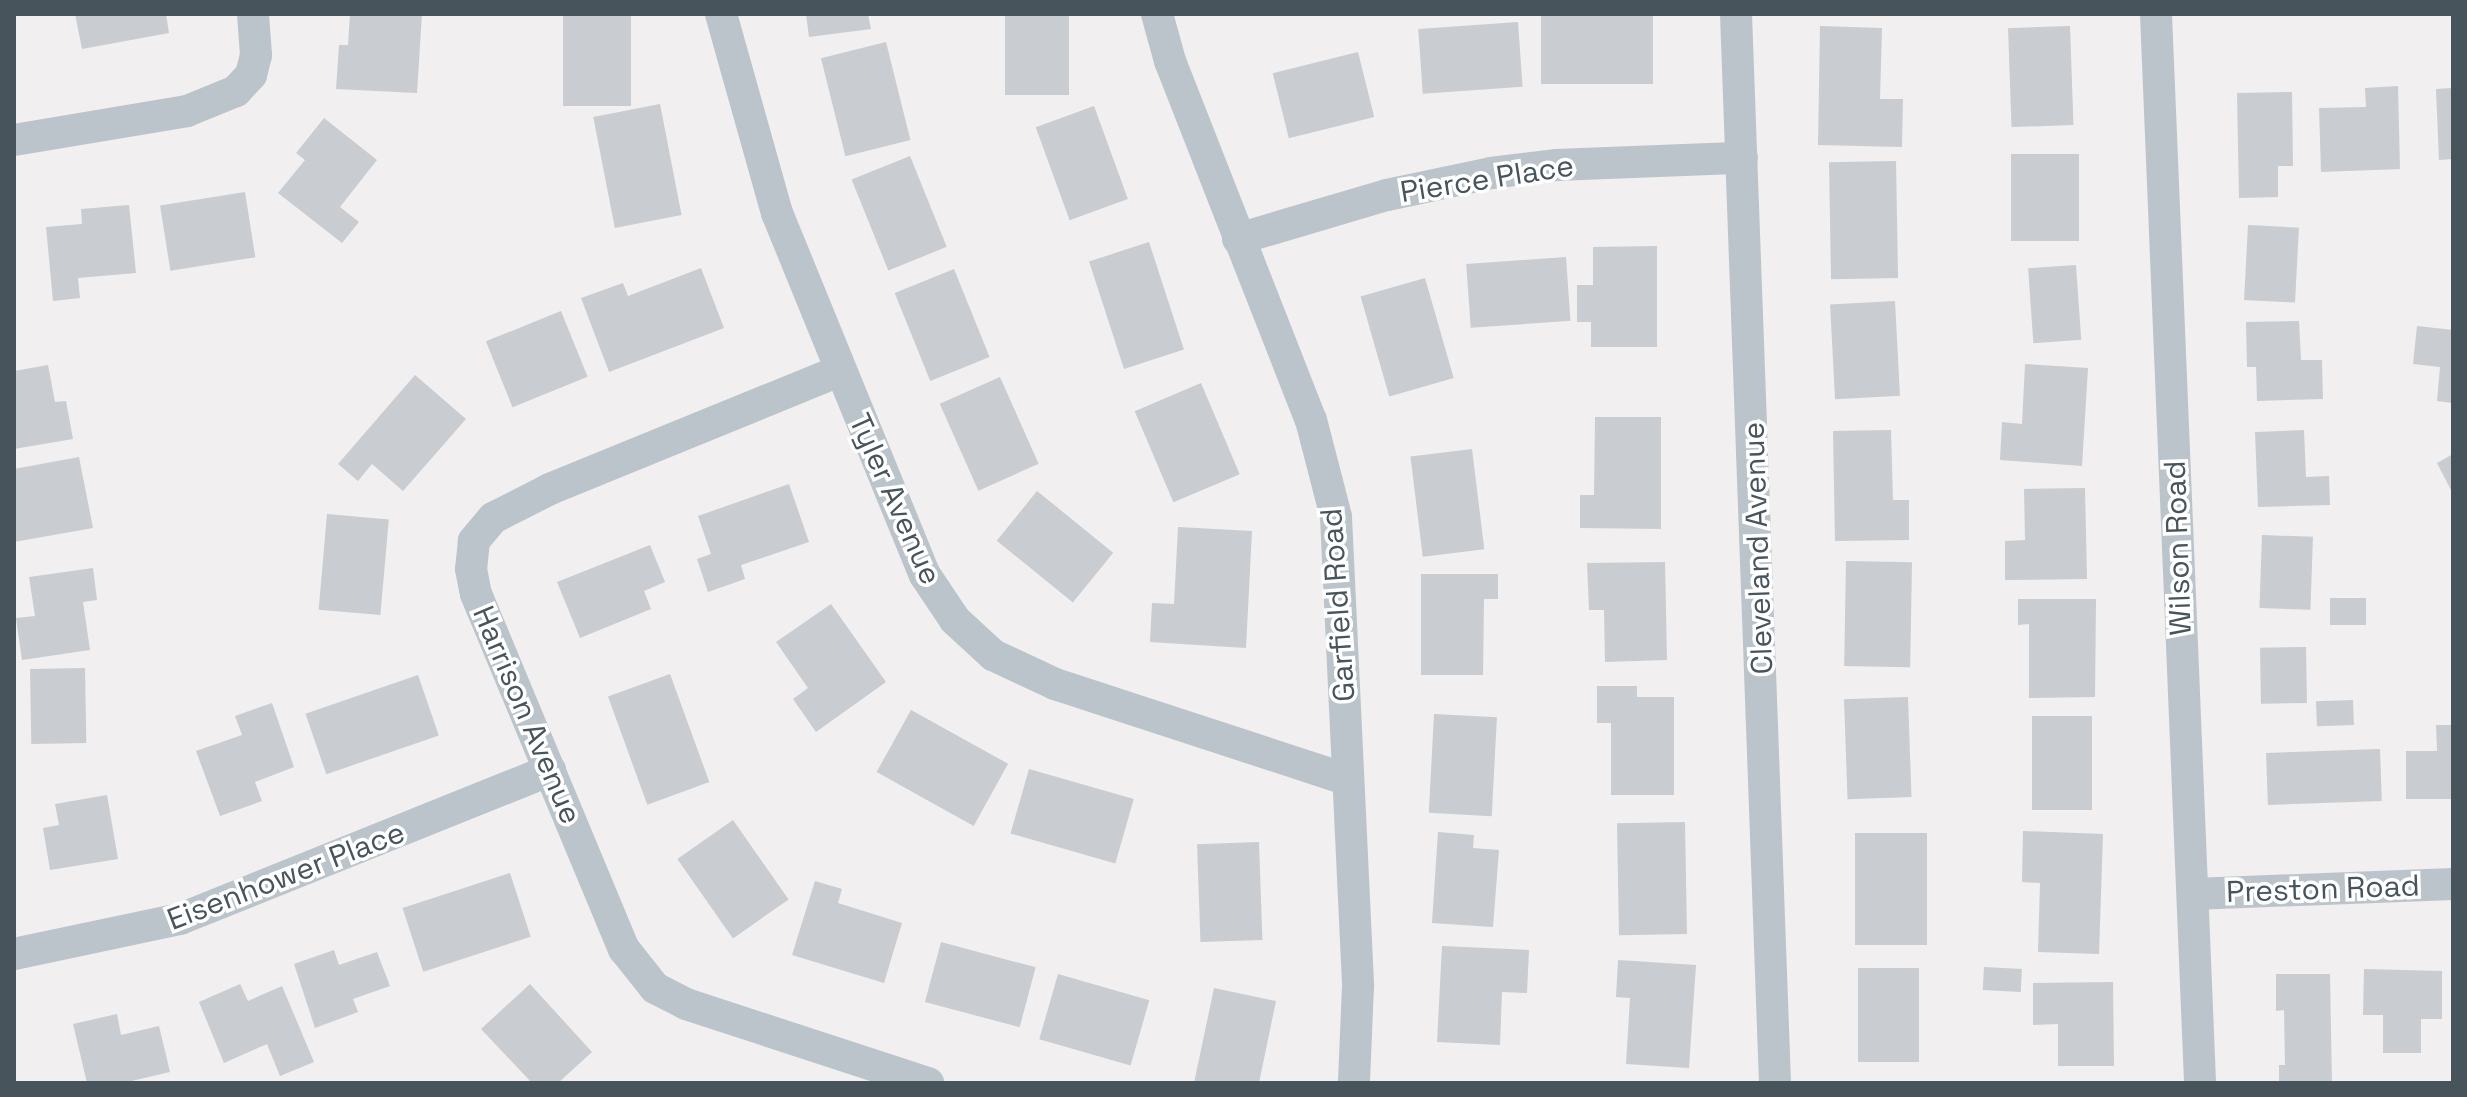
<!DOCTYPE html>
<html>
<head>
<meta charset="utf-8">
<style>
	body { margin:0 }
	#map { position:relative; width:2467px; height:1097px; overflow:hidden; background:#f1efef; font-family:"Space Grotesk",sans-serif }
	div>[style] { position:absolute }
	.building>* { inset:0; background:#c9ccd1; transform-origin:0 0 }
	.minor>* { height:32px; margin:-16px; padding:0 16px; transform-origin:16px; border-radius:16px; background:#bbc4cb }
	span { translate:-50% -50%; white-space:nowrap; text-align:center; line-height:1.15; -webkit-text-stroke:7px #fff; paint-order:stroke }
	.street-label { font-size:30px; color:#48545b }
	.frame { position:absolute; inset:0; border:16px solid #48545b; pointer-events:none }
</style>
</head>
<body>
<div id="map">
	<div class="building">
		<i style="clip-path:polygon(75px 14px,166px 14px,169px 33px,82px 49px)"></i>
		<i style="clip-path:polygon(350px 14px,422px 14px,417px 93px,336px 89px,339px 45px,348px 45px)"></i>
		<i style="left:563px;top:14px;width:68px;height:92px"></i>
		<i style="clip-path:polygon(806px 14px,868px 14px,871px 29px,809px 37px)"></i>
		<i style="left:1005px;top:14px;width:64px;height:81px"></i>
		<i style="left:1541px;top:14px;width:112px;height:70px"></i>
		<i style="left:1518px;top:22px;width:65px;height:100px;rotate:86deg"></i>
		<i style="clip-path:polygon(1820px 26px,1882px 28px,1880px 99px,1903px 99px,1902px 147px,1818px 145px)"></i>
		<i style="left:2070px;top:26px;width:99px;height:62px;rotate:88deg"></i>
		<i style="left:886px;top:42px;width:101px;height:67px;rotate:76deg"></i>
		<i style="left:1358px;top:52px;width:67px;height:88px;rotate:76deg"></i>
		<i style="clip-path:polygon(2398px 86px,2400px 169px,2321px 172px,2319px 108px,2366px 107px,2365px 88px)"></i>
		<i style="clip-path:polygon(2453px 88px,2453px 159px,2439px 160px,2436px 89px)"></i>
		<i style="clip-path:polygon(2292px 92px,2293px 166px,2278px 166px,2278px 197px,2239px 198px,2237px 93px)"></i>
		<i style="left:660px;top:104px;width:113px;height:68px;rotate:79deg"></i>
		<i style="left:1094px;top:106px;width:99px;height:62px;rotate:70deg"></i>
		<i style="clip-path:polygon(324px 118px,377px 160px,340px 207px,359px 222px,342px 243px,278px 193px,305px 160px,296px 153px)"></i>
		<i style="left:2079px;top:154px;width:87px;height:68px;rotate:90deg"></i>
		<i style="left:910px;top:156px;width:98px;height:63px;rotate:68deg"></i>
		<i style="left:1896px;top:161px;width:117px;height:67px;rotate:89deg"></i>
		<i style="left:245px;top:192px;width:66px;height:86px;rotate:81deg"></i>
		<i style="clip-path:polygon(129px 205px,136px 273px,78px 278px,80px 298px,53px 301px,46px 227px,82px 224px,81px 209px)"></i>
		<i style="left:2248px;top:225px;width:51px;height:75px;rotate:3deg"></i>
		<i style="left:1149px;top:242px;width:113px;height:63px;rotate:72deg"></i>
		<i style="clip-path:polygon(1657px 246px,1657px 347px,1591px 347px,1591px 322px,1577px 322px,1577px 285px,1593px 285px,1593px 247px)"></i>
		<i style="left:1566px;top:257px;width:64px;height:100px;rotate:86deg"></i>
		<i style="left:2076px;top:265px;width:75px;height:48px;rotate:86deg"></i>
		<i style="clip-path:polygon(701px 268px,724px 328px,609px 372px,581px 298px,623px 283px,628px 296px)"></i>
		<i style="left:954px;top:269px;width:95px;height:64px;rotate:68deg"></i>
		<i style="left:1425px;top:278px;width:104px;height:67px;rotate:74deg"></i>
		<i style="left:1895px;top:301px;width:95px;height:65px;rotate:87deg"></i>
		<i style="left:561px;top:311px;width:71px;height:81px;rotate:68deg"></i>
		<i style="clip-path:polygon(2299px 321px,2301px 360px,2322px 360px,2323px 399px,2257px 401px,2256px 367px,2247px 367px,2246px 322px)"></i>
		<i style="clip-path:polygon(2417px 326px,2453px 330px,2453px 403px,2437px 401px,2440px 367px,2413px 364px)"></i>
		<i style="clip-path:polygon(2025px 364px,2088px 368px,2082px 466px,2000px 460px,2002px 422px,2022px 424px)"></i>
		<i style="clip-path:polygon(48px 365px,55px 402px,66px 401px,73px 439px,14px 449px,14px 371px)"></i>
		<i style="clip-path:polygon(415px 375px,466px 419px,403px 491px,372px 464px,358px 481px,338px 464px)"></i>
		<i style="left:1000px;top:377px;width:95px;height:66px;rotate:66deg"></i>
		<i style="left:1201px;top:383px;width:99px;height:72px;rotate:67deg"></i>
		<i style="clip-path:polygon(1595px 417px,1661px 417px,1661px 529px,1580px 528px,1580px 495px,1594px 495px)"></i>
		<i style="clip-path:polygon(1891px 430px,1893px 500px,1909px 500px,1909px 540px,1835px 541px,1833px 431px)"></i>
		<i style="clip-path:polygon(2304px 430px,2306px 477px,2329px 476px,2330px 505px,2258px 507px,2255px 432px)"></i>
		<i style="left:1472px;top:449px;width:101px;height:62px;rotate:83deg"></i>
		<i style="clip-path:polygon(2453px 454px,2453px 494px,2437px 463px)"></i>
		<i style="clip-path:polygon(79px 457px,93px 528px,14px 542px,14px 469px)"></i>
		<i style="clip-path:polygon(789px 484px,809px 542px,741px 565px,745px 579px,708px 592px,697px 559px,711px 554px,698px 516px)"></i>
		<i style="clip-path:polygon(2085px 488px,2087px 579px,2005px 580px,2005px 541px,2025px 540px,2024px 489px)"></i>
		<i style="left:1037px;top:491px;width:98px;height:64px;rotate:39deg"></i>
		<i style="left:327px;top:514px;width:62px;height:96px;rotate:5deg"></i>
		<i style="clip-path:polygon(1178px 527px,1252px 531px,1246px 648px,1150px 642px,1152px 603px,1174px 604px)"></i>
		<i style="left:2262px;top:535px;width:51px;height:73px;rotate:2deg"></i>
		<i style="clip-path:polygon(650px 545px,665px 582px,644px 591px,651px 609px,580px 638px,557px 582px)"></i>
		<i style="left:1846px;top:561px;width:66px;height:105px;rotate:1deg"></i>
		<i style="clip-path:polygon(1665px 562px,1667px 660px,1605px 662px,1604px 610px,1589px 610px,1587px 563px)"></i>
		<i style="clip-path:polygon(93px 568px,97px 600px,83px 602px,90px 650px,22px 660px,16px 618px,35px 616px,29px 577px)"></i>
		<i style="clip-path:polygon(1421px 574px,1498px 574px,1498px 599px,1484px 599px,1483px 675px,1421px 675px)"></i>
		<i style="left:2330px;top:598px;width:36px;height:27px"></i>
		<i style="clip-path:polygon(2018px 599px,2096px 599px,2095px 697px,2029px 698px,2029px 624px,2018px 625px)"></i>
		<i style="clip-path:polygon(831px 604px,886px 682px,816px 732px,793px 699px,808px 688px,776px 642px)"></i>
		<i style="left:2306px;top:647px;width:56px;height:46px;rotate:89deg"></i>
		<i style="left:85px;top:668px;width:75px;height:55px;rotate:89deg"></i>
		<i style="left:670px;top:674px;width:115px;height:66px;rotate:70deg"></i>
		<i style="left:418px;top:675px;width:64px;height:119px;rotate:71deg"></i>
		<i style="clip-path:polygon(1597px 686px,1637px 686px,1637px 697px,1674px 697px,1674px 795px,1611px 795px,1611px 723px,1597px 723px)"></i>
		<i style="left:1908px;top:697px;width:100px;height:64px;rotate:88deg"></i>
		<i style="left:2353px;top:700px;width:25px;height:37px;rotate:88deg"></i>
		<i style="clip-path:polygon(272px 703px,294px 767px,255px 782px,262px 801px,220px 816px,196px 751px,242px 735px,235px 716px)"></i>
		<i style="left:911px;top:710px;width:111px;height:71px;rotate:29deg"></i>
		<i style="left:1434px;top:714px;width:63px;height:99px;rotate:3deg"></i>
		<i style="left:2032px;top:716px;width:60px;height:94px"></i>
		<i style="clip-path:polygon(2436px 725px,2453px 725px,2453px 799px,2406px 799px,2406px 751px,2437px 751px)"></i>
		<i style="left:2380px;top:749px;width:52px;height:114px;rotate:88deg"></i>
		<i style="left:1029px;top:769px;width:109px;height:67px;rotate:16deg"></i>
		<i style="clip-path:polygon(107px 795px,118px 859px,50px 870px,43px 828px,59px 825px,55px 804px)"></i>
		<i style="left:733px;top:820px;width:97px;height:68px;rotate:55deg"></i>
		<i style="left:1685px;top:822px;width:112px;height:68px;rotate:89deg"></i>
		<i style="clip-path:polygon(2023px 831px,2103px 834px,2099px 954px,2038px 952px,2040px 883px,2022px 882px)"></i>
		<i style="clip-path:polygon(1438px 832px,1474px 835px,1473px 848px,1499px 850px,1493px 927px,1432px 923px)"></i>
		<i style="left:1855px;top:833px;width:72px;height:112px"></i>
		<i style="left:1259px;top:842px;width:98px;height:62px;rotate:88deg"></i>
		<i style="left:510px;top:873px;width:67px;height:113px;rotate:72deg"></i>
		<i style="clip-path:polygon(815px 881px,842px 889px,838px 903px,902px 923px,884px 983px,792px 955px)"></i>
		<i style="left:941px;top:942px;width:98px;height:62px;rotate:15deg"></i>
		<i style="clip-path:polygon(1442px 946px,1529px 950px,1527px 993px,1502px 992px,1500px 1045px,1437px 1042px)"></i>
		<i style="clip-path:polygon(334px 950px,339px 965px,377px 952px,390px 986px,353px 999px,358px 1012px,315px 1028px,294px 964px)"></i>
		<i style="clip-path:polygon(1618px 960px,1696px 965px,1689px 1068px,1626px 1064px,1630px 998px,1616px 997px)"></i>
		<i style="left:1984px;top:967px;width:38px;height:23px;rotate:3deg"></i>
		<i style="left:1858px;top:968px;width:61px;height:94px"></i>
		<i style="clip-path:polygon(2364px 969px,2442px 971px,2442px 1019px,2421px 1019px,2421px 1053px,2383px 1053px,2383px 1015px,2363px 1015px)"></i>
		<i style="left:1058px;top:974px;width:95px;height:68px;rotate:16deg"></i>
		<i style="clip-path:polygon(2276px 974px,2330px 974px,2332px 1083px,2279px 1083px,2279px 1065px,2285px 1065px,2284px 1010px,2276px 1011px)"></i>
		<i style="clip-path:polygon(2113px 982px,2114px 1066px,2058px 1066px,2058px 1024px,2033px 1025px,2033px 983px)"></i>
		<i style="clip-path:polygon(240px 984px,248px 1001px,282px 986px,314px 1062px,280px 1076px,267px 1044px,224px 1063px,199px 1002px)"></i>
		<i style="clip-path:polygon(530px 984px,592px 1052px,558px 1083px,532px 1083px,481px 1029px)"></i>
		<i style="clip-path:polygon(1214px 988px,1276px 1001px,1259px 1083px,1194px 1083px)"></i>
		<i style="clip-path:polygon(117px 1014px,121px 1035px,159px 1026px,170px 1072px,123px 1083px,87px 1083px,73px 1024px)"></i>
	</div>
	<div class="minor">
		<i style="left:721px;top:14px;width:207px;rotate:74.3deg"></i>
		<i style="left:777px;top:213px;width:391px;rotate:67.8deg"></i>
		<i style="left:925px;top:575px;width:54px;rotate:56.3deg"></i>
		<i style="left:955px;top:620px;width:52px;rotate:42.6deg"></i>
		<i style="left:993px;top:655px;width:68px;rotate:25.1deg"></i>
		<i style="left:1055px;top:684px;width:308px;rotate:18.1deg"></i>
		<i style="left:1157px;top:14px;width:49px;rotate:74.5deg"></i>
		<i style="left:1170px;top:61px;width:386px;rotate:68.6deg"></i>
		<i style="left:1311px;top:420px;width:100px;rotate:75.5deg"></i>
		<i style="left:1336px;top:517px;width:470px;rotate:87.3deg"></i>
		<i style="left:1358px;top:986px;width:97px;rotate:92.4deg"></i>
		<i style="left:1736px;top:14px;width:1070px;rotate:87.91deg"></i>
		<i style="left:2156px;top:14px;width:1070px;rotate:87.64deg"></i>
		<i style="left:14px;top:140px;width:175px;rotate:-9.5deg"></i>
		<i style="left:187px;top:111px;width:53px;rotate:-22.2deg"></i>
		<i style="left:236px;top:91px;width:22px;rotate:-47deg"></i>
		<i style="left:251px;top:75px;width:21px;rotate:-76deg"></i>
		<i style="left:256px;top:55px;width:41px;rotate:-94.2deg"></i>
		<i style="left:1238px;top:239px;width:155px;rotate:-16.5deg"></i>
		<i style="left:1387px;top:195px;width:106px;rotate:-11.9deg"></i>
		<i style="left:1491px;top:173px;width:65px;rotate:-7deg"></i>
		<i style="left:1556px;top:165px;width:186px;rotate:-2.2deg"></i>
		<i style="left:839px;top:371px;width:312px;rotate:157.8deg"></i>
		<i style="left:550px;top:489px;width:64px;rotate:153deg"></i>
		<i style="left:493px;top:518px;width:30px;rotate:130deg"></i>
		<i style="left:474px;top:541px;width:28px;rotate:96deg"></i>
		<i style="left:471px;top:569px;width:25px;rotate:79deg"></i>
		<i style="left:476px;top:594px;width:385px;rotate:67.4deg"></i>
		<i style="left:624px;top:949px;width:50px;rotate:51.5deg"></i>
		<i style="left:655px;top:988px;width:35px;rotate:27deg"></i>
		<i style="left:686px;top:1004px;width:255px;rotate:18.1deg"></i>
		<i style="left:2193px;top:894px;width:260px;rotate:-2.2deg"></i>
		<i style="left:14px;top:954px;width:170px;rotate:-11.9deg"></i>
		<i style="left:180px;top:919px;width:399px;rotate:-21.9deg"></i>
	</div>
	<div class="street-label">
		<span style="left:1487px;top:179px;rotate:-9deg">Pierce Place</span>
		<span style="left:895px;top:499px;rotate:66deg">Tyler Avenue</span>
		<span style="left:1758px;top:548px;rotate:-92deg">Cleveland Avenue</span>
		<span style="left:2178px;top:548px;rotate:-92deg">Wilson Road</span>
		<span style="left:1338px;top:605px;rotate:-94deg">Garfield Road</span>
		<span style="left:527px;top:715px;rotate:67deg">Harrison Avenue</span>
		<span style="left:286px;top:876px;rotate:-21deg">Eisenhower Place</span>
		<span style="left:2323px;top:889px;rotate:-2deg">Preston Road</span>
	</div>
	<div class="frame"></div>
</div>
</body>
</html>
